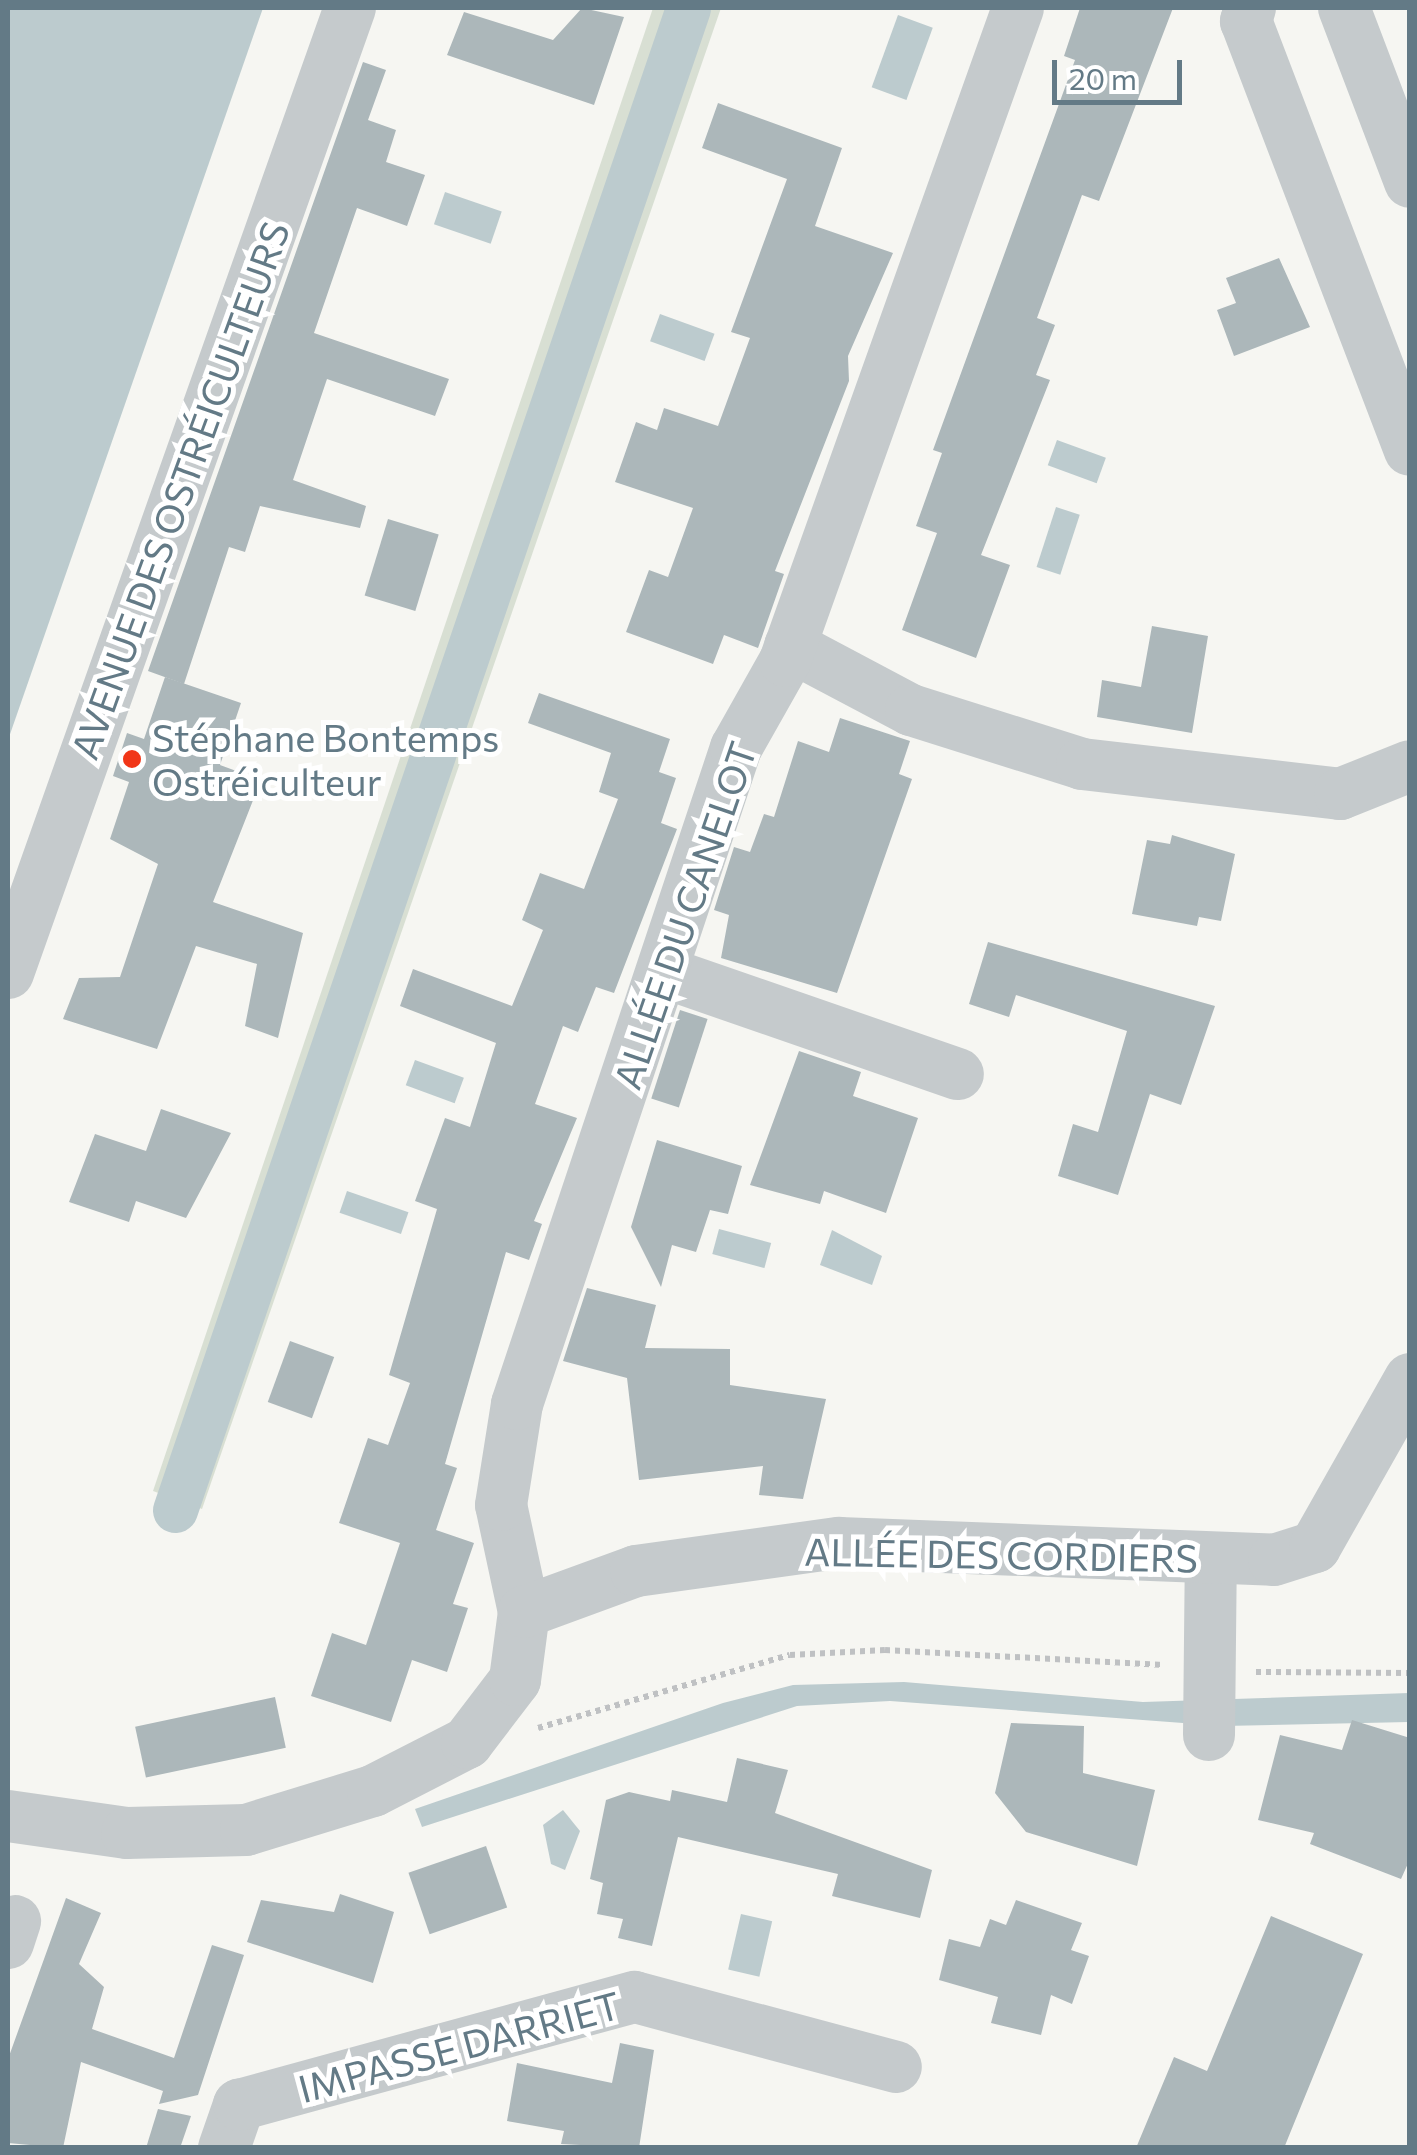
<!DOCTYPE html>
<html>
<head>
<meta charset="utf-8">
<style>
	body { margin:0 }
	#map { position:relative; width:1417px; height:2155px; overflow:hidden; background:#f6f6f2; font-family:Commissioner,sans-serif }
	div>[style] { position:absolute }
	.green>* { inset:0; background:#d8dfd3 }
	.water>* { inset:0; background:#bccbce; transform-origin:0 0 }
	.canal>* { height:45px; margin:-22.5px; padding:0 22.5px; transform-origin:22.5px; border-radius:22.5px; background:#bccbce }
	.building>* { inset:0; background:#acb7ba; transform-origin:0 0 }
	.path>* { height:6px; margin-top:-3px; transform-origin:0; background:repeating-linear-gradient(90deg,#bfc1c3 0 5px,transparent 0 10px) }
	.minor>* { height:52px; margin:-26px; padding:0 26px; transform-origin:26px; border-radius:26px; background:#c5cacc }
	.dots>* { width:28px; height:28px; translate:-50% -50%; box-sizing:border-box; border:5px solid #fff; border-radius:50% }
	span { translate:-50% -50%; white-space:nowrap; text-align:center; line-height:1.15; -webkit-text-stroke:10px #fff; paint-order:stroke }
	.street-label { font-size:38px; color:#637a86 }
	.poi-label { font-size:38px; color:#637a86 }
	.left { translate:0 -50%; text-align:left }
	.frame { position:absolute; inset:0; border:10px solid #637a86; pointer-events:none }
	.scale { position:absolute; left:1052px; top:60px; width:130px; height:45px; box-sizing:border-box; border:5px solid #637a86; border-top:0; padding-left:12px; font-size:30px; line-height:35px; white-space:nowrap; color:#637a86; -webkit-text-stroke:8px #fff; paint-order:stroke }
</style>
</head>
<body>
<div id="map">
	<div class="green">
		<i style="clip-path:polygon(653px 8px,721px 8px,202px 1509px,153px 1491px)"></i>
	</div>
	<div class="water">
		<i style="clip-path:polygon(8px 8px,263px 8px,8px 740px)"></i>
		<i style="left:898px;top:15px;width:37px;height:77px;rotate:20deg"></i>
		<i style="left:445px;top:192px;width:60px;height:34px;rotate:19deg"></i>
		<i style="left:660px;top:314px;width:58px;height:29px;rotate:20deg"></i>
		<i style="left:1057px;top:440px;width:52px;height:27px;rotate:20deg"></i>
		<i style="left:1056px;top:507px;width:25px;height:63px;rotate:18deg"></i>
		<i style="left:415px;top:1060px;width:52px;height:27px;rotate:20deg"></i>
		<i style="left:347px;top:1191px;width:65px;height:23px;rotate:19deg"></i>
		<i style="left:719px;top:1229px;width:54px;height:26px;rotate:15deg"></i>
		<i style="clip-path:polygon(832px 1230px,882px 1256px,872px 1285px,820px 1265px)"></i>
		<i style="clip-path:polygon(904px 1682px,1143px 1702px,1409px 1693px,1409px 1722px,1223px 1726px,890px 1701px,797px 1706px,422px 1827px,415px 1809px,723px 1703px,793px 1685px)"></i>
		<i style="clip-path:polygon(563px 1810px,580px 1831px,565px 1870px,551px 1864px,543px 1825px)"></i>
		<i style="left:741px;top:1914px;width:32px;height:57px;rotate:13deg"></i>
	</div>
	<div class="canal">
		<i style="left:175px;top:1510px;width:1587px;rotate:-71.14deg"></i>
	</div>
	<div class="building">
		<i style="clip-path:polygon(582px 8px,624px 17px,594px 105px,447px 55px,464px 12px,553px 40px)"></i>
		<i style="clip-path:polygon(1080px 8px,1173px 8px,1099px 201px,1082px 195px,1037px 318px,1055px 325px,1036px 375px,1050px 380px,981px 555px,1010px 565px,976px 658px,902px 630px,937px 533px,916px 526px,942px 453px,933px 450px,1075px 60px,1064px 56px)"></i>
		<i style="clip-path:polygon(363px 62px,386px 70px,368px 120px,396px 130px,386px 162px,425px 175px,407px 226px,357px 208px,314px 333px,449px 379px,435px 416px,327px 379px,293px 480px,366px 506px,360px 528px,260px 506px,245px 552px,229px 547px,184px 684px,148px 671px)"></i>
		<i style="clip-path:polygon(718px 103px,842px 148px,815px 226px,893px 253px,848px 356px,849px 381px,775px 571px,784px 574px,758px 648px,724px 635px,713px 664px,626px 632px,649px 570px,668px 577px,693px 508px,615px 482px,636px 422px,657px 430px,664px 408px,718px 426px,750px 338px,731px 332px,787px 179px,702px 148px)"></i>
		<i style="clip-path:polygon(1279px 258px,1310px 327px,1234px 356px,1217px 310px,1236px 303px,1226px 278px)"></i>
		<i style="left:388px;top:519px;width:53px;height:80px;rotate:17deg"></i>
		<i style="clip-path:polygon(1152px 626px,1208px 636px,1192px 733px,1097px 717px,1102px 680px,1141px 687px)"></i>
		<i style="clip-path:polygon(165px 677px,241px 703px,220px 765px,261px 780px,213px 902px,303px 933px,278px 1038px,245px 1026px,257px 964px,196px 946px,157px 1049px,63px 1019px,79px 978px,120px 977px,158px 864px,110px 839px,129px 782px,113px 776px,127px 733px,144px 739px)"></i>
		<i style="clip-path:polygon(539px 693px,670px 739px,659px 772px,676px 778px,661px 823px,677px 829px,614px 993px,596px 987px,578px 1032px,563px 1026px,535px 1104px,577px 1118px,534px 1221px,542px 1224px,529px 1260px,506px 1252px,445px 1464px,457px 1468px,436px 1530px,474px 1543px,453px 1604px,468px 1608px,447px 1672px,412px 1660px,391px 1722px,311px 1696px,332px 1633px,366px 1645px,400px 1543px,339px 1523px,368px 1438px,388px 1445px,410px 1383px,389px 1375px,437px 1209px,415px 1201px,445px 1118px,470px 1127px,496px 1043px,400px 1006px,413px 969px,512px 1006px,543px 930px,522px 920px,540px 873px,584px 889px,618px 799px,599px 792px,611px 753px,528px 723px)"></i>
		<i style="clip-path:polygon(840px 718px,910px 741px,899px 774px,912px 779px,837px 993px,721px 958px,729px 915px,714px 910px,734px 847px,750px 852px,764px 814px,774px 817px,798px 741px,829px 752px)"></i>
		<i style="clip-path:polygon(1172px 835px,1235px 854px,1221px 921px,1199px 917px,1197px 926px,1132px 914px,1147px 840px,1170px 844px)"></i>
		<i style="clip-path:polygon(988px 942px,1215px 1006px,1181px 1105px,1150px 1094px,1118px 1195px,1058px 1176px,1073px 1124px,1098px 1132px,1127px 1031px,1016px 995px,1009px 1017px,969px 1004px)"></i>
		<i style="left:680px;top:1010px;width:29px;height:93px;rotate:18deg"></i>
		<i style="clip-path:polygon(799px 1051px,861px 1072px,853px 1096px,918px 1118px,886px 1213px,824px 1191px,820px 1204px,750px 1185px)"></i>
		<i style="clip-path:polygon(161px 1109px,231px 1133px,186px 1218px,136px 1201px,129px 1222px,69px 1202px,95px 1134px,146px 1151px)"></i>
		<i style="clip-path:polygon(657px 1140px,742px 1166px,728px 1214px,710px 1210px,696px 1252px,672px 1245px,661px 1287px,631px 1227px)"></i>
		<i style="clip-path:polygon(587px 1288px,656px 1305px,645px 1348px,730px 1349px,730px 1385px,826px 1399px,803px 1499px,759px 1495px,763px 1466px,639px 1480px,627px 1378px,563px 1361px)"></i>
		<i style="left:290px;top:1341px;width:47px;height:65px;rotate:20deg"></i>
		<i style="left:275px;top:1697px;width:52px;height:143px;rotate:78deg"></i>
		<i style="clip-path:polygon(1352px 1720px,1410px 1738px,1410px 1859px,1401px 1879px,1310px 1844px,1314px 1833px,1258px 1820px,1280px 1735px,1342px 1750px)"></i>
		<i style="clip-path:polygon(1011px 1723px,1084px 1726px,1083px 1773px,1155px 1790px,1137px 1866px,1026px 1832px,995px 1793px)"></i>
		<i style="clip-path:polygon(737px 1758px,788px 1770px,775px 1813px,932px 1870px,920px 1918px,832px 1896px,838px 1874px,678px 1837px,652px 1946px,618px 1938px,623px 1919px,597px 1914px,603px 1883px,590px 1879px,606px 1800px,629px 1792px,670px 1801px,672px 1790px,727px 1802px)"></i>
		<i style="left:486px;top:1846px;width:65px;height:82px;rotate:71deg"></i>
		<i style="clip-path:polygon(340px 1894px,394px 1912px,373px 1983px,247px 1942px,261px 1900px,334px 1912px)"></i>
		<i style="clip-path:polygon(66px 1898px,101px 1913px,79px 1964px,104px 1987px,92px 2029px,174px 2058px,212px 1945px,244px 1955px,198px 2095px,159px 2104px,163px 2091px,81px 2062px,63px 2148px,8px 2143px,8px 2059px)"></i>
		<i style="clip-path:polygon(1016px 1900px,1082px 1923px,1071px 1950px,1089px 1956px,1072px 2004px,1051px 1995px,1041px 2035px,991px 2023px,998px 1997px,939px 1980px,949px 1939px,980px 1947px,990px 1919px,1006px 1925px)"></i>
		<i style="clip-path:polygon(1271px 1916px,1363px 1954px,1284px 2148px,1136px 2148px,1174px 2057px,1207px 2071px)"></i>
		<i style="clip-path:polygon(620px 2043px,654px 2050px,639px 2148px,561px 2144px,564px 2131px,507px 2121px,517px 2063px,612px 2083px)"></i>
		<i style="clip-path:polygon(158px 2109px,191px 2116px,180px 2148px,146px 2148px)"></i>
	</div>
	<div class="path">
		<i style="left:1256px;top:1672px;width:154px;rotate:0.4deg"></i>
		<i style="left:538px;top:1728px;width:262px;rotate:-16.2deg"></i>
		<i style="left:790px;top:1655px;width:95px;rotate:-3deg"></i>
		<i style="left:885px;top:1650px;width:279px;rotate:3.1deg"></i>
	</div>
	<div class="minor">
		<i style="left:1250px;top:8px;width:14px;rotate:107deg"></i>
		<i style="left:1246px;top:21px;width:459px;rotate:69.1deg"></i>
		<i style="left:1344px;top:8px;width:186px;rotate:69.2deg"></i>
		<i style="left:790px;top:646px;width:137px;rotate:27.9deg"></i>
		<i style="left:911px;top:710px;width:179px;rotate:17.5deg"></i>
		<i style="left:1082px;top:764px;width:260px;rotate:6.6deg"></i>
		<i style="left:1340px;top:794px;width:75px;rotate:-21.8deg"></i>
		<i style="left:663px;top:972px;width:312px;rotate:19.1deg"></i>
		<i style="left:8px;top:973px;width:1024px;rotate:-70.49deg"></i>
		<i style="left:524px;top:1612px;width:109px;rotate:-102.1deg"></i>
		<i style="left:501px;top:1505px;width:102px;rotate:-81deg"></i>
		<i style="left:517px;top:1404px;width:692px;rotate:-71.54deg"></i>
		<i style="left:736px;top:748px;width:100px;rotate:-60.6deg"></i>
		<i style="left:785px;top:661px;width:693px;rotate:-70.36deg"></i>
		<i style="left:1209px;top:1735px;width:177px;rotate:-89.4deg"></i>
		<i style="left:8px;top:1816px;width:120px;rotate:8.1deg"></i>
		<i style="left:127px;top:1833px;width:119px;rotate:-1.4deg"></i>
		<i style="left:246px;top:1830px;width:133px;rotate:-17.1deg"></i>
		<i style="left:373px;top:1791px;width:106px;rotate:-27.1deg"></i>
		<i style="left:467px;top:1743px;width:79px;rotate:-52.7deg"></i>
		<i style="left:515px;top:1680px;width:69px;rotate:-82.5deg"></i>
		<i style="left:524px;top:1612px;width:119px;rotate:-20.1deg"></i>
		<i style="left:636px;top:1571px;width:205px;rotate:-7.9deg"></i>
		<i style="left:839px;top:1543px;width:435px;rotate:2.2deg"></i>
		<i style="left:1274px;top:1560px;width:43px;rotate:-17.6deg"></i>
		<i style="left:1315px;top:1547px;width:193px;rotate:-60.5deg"></i>
		<i style="left:8px;top:1943px;width:23px;rotate:-72deg"></i>
		<i style="left:224px;top:2148px;width:46px;rotate:-70.8deg"></i>
		<i style="left:239px;top:2105px;width:410px;rotate:-15.3deg"></i>
		<i style="left:635px;top:1997px;width:270px;rotate:15deg"></i>
	</div>
	<div class="dots">
		<i style="left:132px;top:759px;background:#f13618"></i>
	</div>
	<div class="street-label">
		<span style="left:179px;top:490px;rotate:-70deg">AVENUE DES OSTRÉICULTEURS</span>
		<span style="left:684px;top:915px;rotate:-71deg">ALLÉE DU CANELOT</span>
		<span style="left:1001px;top:1554px;rotate:1deg">ALLÉE DES CORDIERS</span>
		<span style="left:459px;top:2046px;rotate:-15deg">IMPASSE DARRIET</span>
	</div>
	<div class="poi-label">
		<span class="left" style="left:152px;top:759px">Stéphane Bontemps<br>Ostréiculteur</span>
	</div>
	<div class="frame"></div>
	<div class="scale">20 m</div>
</div>
</body>
</html>
